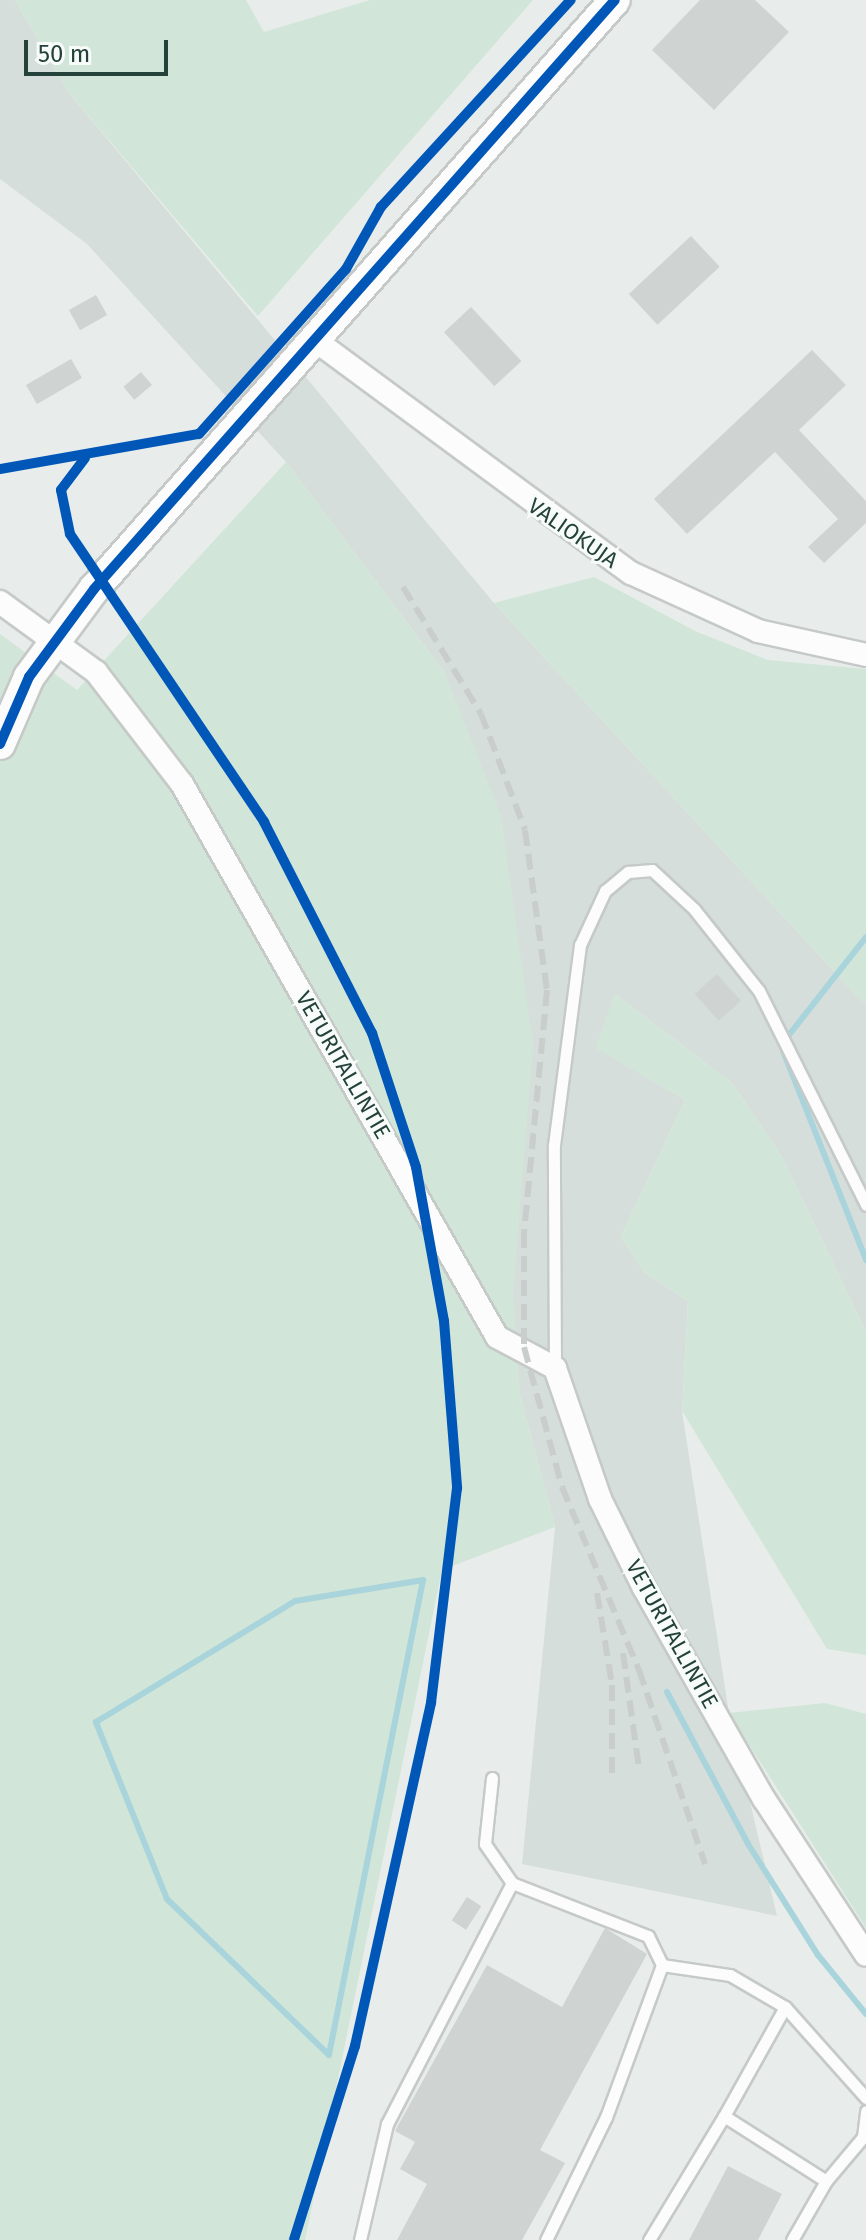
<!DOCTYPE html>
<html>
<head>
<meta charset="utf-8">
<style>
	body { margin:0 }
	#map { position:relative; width:866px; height:2240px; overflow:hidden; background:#e8edeb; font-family:"Fira Sans",sans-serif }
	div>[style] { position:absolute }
	.built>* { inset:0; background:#d6dedb }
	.green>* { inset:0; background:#d1e6d8 }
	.stream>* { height:6px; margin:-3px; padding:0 3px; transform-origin:3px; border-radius:3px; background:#a9d4db }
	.building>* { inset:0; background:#cfd4d2; transform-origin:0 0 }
	.roads { filter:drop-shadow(2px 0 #c5cac8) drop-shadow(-2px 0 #c5cac8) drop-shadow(0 2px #c5cac8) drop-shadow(0 -2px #c5cac8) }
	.lane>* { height:11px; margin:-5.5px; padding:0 5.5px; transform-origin:5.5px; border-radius:5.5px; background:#fcfcfc }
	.street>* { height:22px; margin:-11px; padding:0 11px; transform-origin:11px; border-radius:11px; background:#fcfcfc }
	.secondary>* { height:30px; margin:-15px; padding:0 15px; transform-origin:15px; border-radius:15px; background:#fcfcfc }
	.rail>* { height:6px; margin-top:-3px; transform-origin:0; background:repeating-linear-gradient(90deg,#c9cdcc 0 16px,transparent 0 24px) }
	.cycleway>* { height:10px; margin:-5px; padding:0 5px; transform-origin:5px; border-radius:5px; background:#0057b8 }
	span { translate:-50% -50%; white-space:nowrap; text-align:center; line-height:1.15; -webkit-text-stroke:6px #f7fbf9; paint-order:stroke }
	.street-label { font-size:22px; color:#24423a }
	.scale { position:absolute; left:24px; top:40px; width:144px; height:36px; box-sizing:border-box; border:4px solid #24423a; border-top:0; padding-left:10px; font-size:24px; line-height:28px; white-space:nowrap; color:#24423a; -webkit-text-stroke:6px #f7fbf9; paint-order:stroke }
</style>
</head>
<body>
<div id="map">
	<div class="built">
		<i style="clip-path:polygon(0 0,15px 0,69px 93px,494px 603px,866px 1006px,866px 1332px,783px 1159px,732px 1083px,615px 994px,597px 1048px,685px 1100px,621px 1237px,644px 1272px,688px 1301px,682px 1411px,729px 1713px,777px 1916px,522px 1864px,555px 1527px,520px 1395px,445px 673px,286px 462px,87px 244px,0 179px)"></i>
	</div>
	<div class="green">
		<i style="clip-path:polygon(15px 0,246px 0,264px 32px,370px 0,533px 0,258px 316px,69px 93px)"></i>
		<i style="clip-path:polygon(286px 462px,445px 673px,501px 816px,533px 1046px,513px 1293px,520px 1395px,555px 1527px,442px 1570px,305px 2240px,0 2240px,0 634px,77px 690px)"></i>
		<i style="clip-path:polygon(594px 577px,695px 631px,768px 660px,866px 669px,866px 1006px,494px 603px)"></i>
		<i style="clip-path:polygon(615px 994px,732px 1083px,783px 1159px,866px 1332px,866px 1655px,827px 1649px,682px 1411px,688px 1301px,644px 1272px,621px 1237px,685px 1100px,596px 1048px)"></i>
		<i style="clip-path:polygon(825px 1703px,866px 1714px,866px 1928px,729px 1713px)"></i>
	</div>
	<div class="stream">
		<i style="left:785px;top:1040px;width:131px;rotate:-51.8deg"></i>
		<i style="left:783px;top:1051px;width:225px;rotate:68.3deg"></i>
		<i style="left:423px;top:1580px;width:484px;rotate:101.2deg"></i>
		<i style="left:329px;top:2055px;width:225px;rotate:-136.1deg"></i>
		<i style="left:167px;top:1899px;width:191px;rotate:-111.9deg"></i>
		<i style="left:96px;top:1722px;width:233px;rotate:-31.3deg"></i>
		<i style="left:295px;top:1601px;width:130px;rotate:-9.3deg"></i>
		<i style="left:667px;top:1692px;width:172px;rotate:61.9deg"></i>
		<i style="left:748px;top:1844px;width:131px;rotate:57.8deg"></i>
		<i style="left:818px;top:1955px;width:76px;rotate:50.9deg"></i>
	</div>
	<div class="building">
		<i style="clip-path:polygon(700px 0,755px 0,789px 32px,714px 110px,652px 50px)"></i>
		<i style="left:691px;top:236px;width:42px;height:85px;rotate:47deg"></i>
		<i style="left:96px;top:295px;width:23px;height:31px;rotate:61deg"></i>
		<i style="left:471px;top:307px;width:74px;height:37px;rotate:47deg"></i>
		<i style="clip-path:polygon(812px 350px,846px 385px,799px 430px,866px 501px,866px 523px,824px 563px,808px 547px,838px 519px,775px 452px,687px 534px,654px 499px)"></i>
		<i style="left:71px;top:359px;width:22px;height:52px;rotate:60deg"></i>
		<i style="left:141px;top:372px;width:17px;height:23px;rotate:50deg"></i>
		<i style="left:717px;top:974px;width:36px;height:30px;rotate:48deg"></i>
		<i style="left:467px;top:1897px;width:17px;height:28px;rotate:33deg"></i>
		<i style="clip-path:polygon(605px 1928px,647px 1954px,540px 2150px,565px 2163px,522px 2240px,397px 2240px,427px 2184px,400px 2169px,415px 2142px,395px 2131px,487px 1965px,562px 2007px)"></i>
		<i style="clip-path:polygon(728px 2166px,782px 2194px,758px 2240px,689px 2240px)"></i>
	</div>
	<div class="roads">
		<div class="lane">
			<i style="left:555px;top:1368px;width:223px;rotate:-90.3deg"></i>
			<i style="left:554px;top:1145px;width:202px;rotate:-82.6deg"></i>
			<i style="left:580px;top:945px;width:60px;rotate:-65.2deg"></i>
			<i style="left:605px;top:891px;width:30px;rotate:-40deg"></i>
			<i style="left:628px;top:872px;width:24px;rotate:-5deg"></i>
			<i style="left:652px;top:870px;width:57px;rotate:42.9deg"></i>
			<i style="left:694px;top:909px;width:105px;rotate:51.6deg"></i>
			<i style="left:759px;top:991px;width:239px;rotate:63.4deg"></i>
			<i style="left:492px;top:1778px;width:66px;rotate:96.1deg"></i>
			<i style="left:485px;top:1844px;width:47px;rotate:55.3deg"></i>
			<i style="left:662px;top:1965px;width:69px;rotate:8.4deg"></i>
			<i style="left:730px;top:1975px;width:64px;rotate:30.2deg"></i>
			<i style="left:785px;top:2007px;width:122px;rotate:48.3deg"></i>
			<i style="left:785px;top:2007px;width:125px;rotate:119.2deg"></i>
			<i style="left:724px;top:2116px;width:121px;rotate:32.5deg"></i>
			<i style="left:360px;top:2240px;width:119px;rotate:-76.9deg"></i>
			<i style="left:387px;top:2124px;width:271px;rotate:-62.6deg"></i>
			<i style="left:512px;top:1883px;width:146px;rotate:21.3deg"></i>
			<i style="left:648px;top:1936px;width:32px;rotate:64deg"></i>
			<i style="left:662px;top:1965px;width:162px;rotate:110.2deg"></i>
			<i style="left:606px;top:2117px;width:137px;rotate:116deg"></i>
			<i style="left:649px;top:2240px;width:145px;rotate:-58.8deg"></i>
			<i style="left:792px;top:2240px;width:68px;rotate:-60deg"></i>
			<i style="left:826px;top:2181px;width:57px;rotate:-49.9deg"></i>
			<i style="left:863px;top:2137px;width:26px;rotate:-83deg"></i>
		</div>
		<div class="street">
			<i style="left:316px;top:341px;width:391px;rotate:36.4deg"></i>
			<i style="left:631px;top:573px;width:140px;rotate:24.5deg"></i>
			<i style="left:758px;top:631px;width:111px;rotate:12.5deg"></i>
			<i style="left:0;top:602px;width:119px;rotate:36.1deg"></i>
			<i style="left:96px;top:672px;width:141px;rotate:52.5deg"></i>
			<i style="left:182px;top:784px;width:636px;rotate:60.33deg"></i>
			<i style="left:497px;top:1337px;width:66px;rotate:28.1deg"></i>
			<i style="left:555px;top:1368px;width:139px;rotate:71deg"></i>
			<i style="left:600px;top:1499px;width:99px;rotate:63.7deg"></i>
			<i style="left:644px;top:1588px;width:243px;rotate:60.4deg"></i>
			<i style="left:764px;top:1799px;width:186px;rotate:56.8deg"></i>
		</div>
		<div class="secondary">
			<i style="left:0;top:744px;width:73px;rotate:-66.6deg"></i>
			<i style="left:29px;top:677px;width:109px;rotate:-53.5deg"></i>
			<i style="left:94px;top:589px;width:786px;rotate:-48.51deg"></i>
		</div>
	</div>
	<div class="rail">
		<i style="left:403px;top:587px;width:149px;rotate:58.4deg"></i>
		<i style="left:481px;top:714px;width:124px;rotate:69.2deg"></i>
		<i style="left:525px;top:830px;width:162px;rotate:82.2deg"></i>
		<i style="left:547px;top:990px;width:243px;rotate:95.4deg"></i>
		<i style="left:524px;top:1232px;width:115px;rotate:90deg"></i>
		<i style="left:524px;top:1347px;width:145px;rotate:74.8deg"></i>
		<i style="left:562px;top:1487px;width:199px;rotate:67.2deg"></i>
		<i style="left:639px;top:1670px;width:205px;rotate:71.2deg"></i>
		<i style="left:597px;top:1593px;width:93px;rotate:80.7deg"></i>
		<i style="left:612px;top:1685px;width:95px;rotate:90deg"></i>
		<i style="left:623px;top:1653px;width:116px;rotate:82.1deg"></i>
	</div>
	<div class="cycleway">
		<i style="left:85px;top:458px;width:40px;rotate:127deg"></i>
		<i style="left:61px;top:490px;width:45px;rotate:78.4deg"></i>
		<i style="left:70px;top:534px;width:347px;rotate:56deg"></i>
		<i style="left:264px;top:822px;width:237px;rotate:62.9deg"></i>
		<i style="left:372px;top:1033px;width:141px;rotate:71.8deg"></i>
		<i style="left:416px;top:1167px;width:157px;rotate:79.7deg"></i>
		<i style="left:444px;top:1321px;width:168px;rotate:85.5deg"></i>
		<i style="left:457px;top:1488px;width:217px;rotate:96.9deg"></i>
		<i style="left:431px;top:1703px;width:351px;rotate:102.5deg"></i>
		<i style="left:355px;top:2046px;width:203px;rotate:107.5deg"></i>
		<i style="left:0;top:469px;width:202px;rotate:-10deg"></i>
		<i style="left:199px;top:434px;width:221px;rotate:-48.3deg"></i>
		<i style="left:346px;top:269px;width:71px;rotate:-60.6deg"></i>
		<i style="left:381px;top:207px;width:281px;rotate:-47.5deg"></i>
		<i style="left:0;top:744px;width:73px;rotate:-66.6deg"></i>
		<i style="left:29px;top:677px;width:109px;rotate:-53.5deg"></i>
		<i style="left:94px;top:589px;width:786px;rotate:-48.51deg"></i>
	</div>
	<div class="street-label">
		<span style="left:573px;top:533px;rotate:35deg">VALIOKUJA</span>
		<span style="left:343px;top:1065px;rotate:60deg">VETURITALLINTIE</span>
		<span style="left:672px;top:1634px;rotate:61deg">VETURITALLINTIE</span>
	</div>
	<div class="scale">50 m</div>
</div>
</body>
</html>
